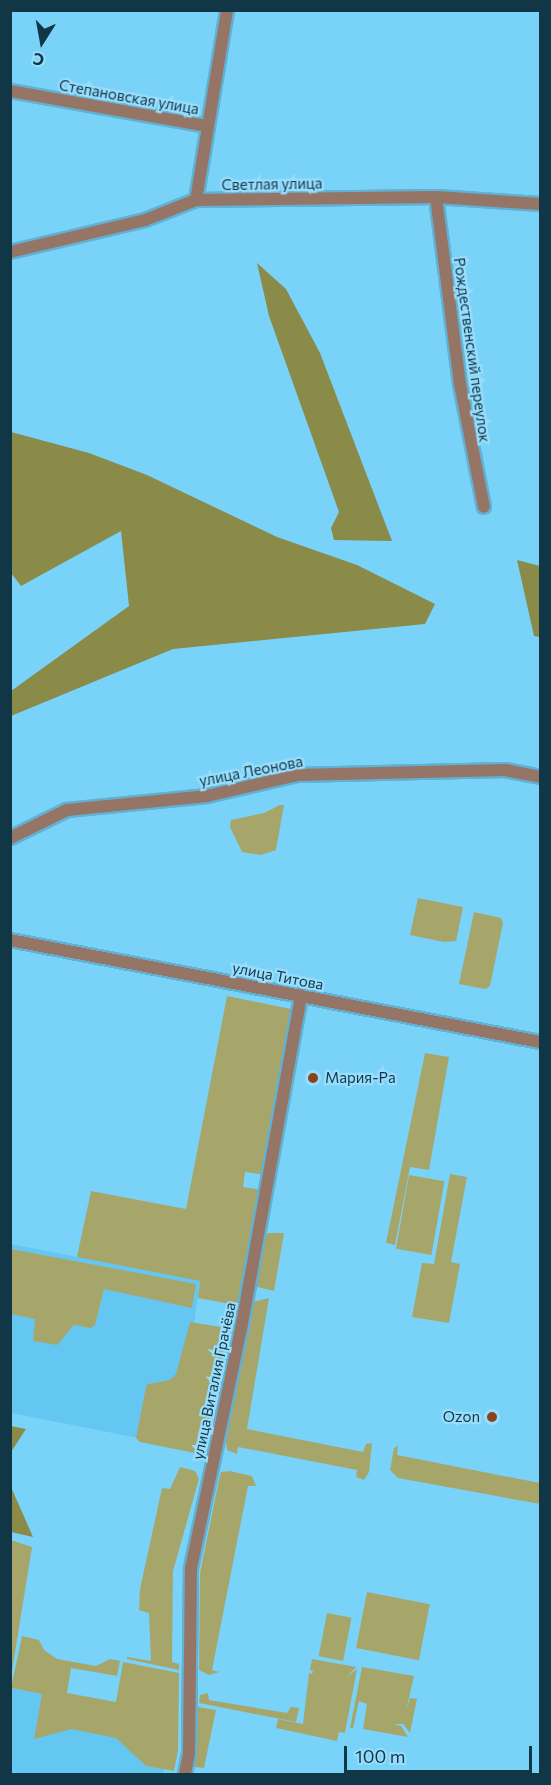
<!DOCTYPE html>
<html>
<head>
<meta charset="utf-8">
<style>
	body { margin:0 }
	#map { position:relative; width:551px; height:1785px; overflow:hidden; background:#79d3f9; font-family:Commissioner,sans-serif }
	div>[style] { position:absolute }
	.built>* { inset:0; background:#64c7f2 }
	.green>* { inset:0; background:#a6a66b; transform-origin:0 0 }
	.forest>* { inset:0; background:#8a8a49 }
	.roads { filter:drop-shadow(2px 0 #62b1d2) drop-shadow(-2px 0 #62b1d2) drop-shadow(0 2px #62b1d2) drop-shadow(0 -2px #62b1d2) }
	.street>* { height:12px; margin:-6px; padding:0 6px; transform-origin:6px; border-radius:6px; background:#957566 }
	.dots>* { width:16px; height:16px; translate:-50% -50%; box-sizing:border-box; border:3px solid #99ddfd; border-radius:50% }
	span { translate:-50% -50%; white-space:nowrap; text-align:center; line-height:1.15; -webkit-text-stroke:4.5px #99ddfd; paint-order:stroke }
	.street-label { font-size:15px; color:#113747 }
	.poi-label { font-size:15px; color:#113747 }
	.left { translate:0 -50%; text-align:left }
	.right { translate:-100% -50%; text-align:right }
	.frame { position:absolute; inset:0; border:12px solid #113747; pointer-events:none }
	.north { position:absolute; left:12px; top:12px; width:60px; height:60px; -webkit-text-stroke:4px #99ddfd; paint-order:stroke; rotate:191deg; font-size:16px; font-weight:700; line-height:24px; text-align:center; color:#113747 }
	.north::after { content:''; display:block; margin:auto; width:21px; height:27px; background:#113747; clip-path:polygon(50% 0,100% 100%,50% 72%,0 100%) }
	.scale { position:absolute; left:344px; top:1746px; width:188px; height:27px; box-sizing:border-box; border:3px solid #113747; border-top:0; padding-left:8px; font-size:18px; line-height:21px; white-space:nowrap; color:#113747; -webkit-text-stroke:4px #99ddfd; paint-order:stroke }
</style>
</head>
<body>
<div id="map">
	<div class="built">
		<i style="clip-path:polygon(11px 1244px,200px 1281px,194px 1324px,189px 1448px,11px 1413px,11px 1424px)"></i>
		<i style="clip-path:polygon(10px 1688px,175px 1719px,163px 1774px,11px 1774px)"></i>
	</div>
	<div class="green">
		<i style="clip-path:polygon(280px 805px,284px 805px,276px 850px,261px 855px,242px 852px,230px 827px,231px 820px,264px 813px)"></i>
		<i style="clip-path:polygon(418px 898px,463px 907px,456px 941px,444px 942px,410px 935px)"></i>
		<i style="clip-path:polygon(474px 912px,501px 918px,503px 923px,490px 986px,485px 989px,459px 984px)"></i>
		<i style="clip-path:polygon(227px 996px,296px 1010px,266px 1175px,245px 1172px,243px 1187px,262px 1190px,237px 1312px,230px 1304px,198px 1298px,200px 1281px,77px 1257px,91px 1191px,186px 1209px)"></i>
		<i style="clip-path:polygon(425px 1053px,449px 1057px,429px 1170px,410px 1167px,395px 1245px,386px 1243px)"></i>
		<i style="clip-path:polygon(450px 1174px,467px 1177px,451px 1262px,460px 1264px,449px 1323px,412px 1317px,422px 1263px,434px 1264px)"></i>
		<i style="left:409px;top:1175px;width:36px;height:75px;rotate:10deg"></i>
		<i style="clip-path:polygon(268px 1233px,284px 1233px,274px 1291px,254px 1286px,264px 1239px)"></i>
		<i style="clip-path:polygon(11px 1249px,196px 1284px,192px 1308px,104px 1289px,95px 1325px,91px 1328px,74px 1325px,57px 1345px,33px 1341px,35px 1319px,11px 1314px)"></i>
		<i style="clip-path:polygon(269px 1298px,247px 1429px,363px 1452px,366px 1444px,372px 1443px,369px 1472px,364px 1480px,356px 1477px,357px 1470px,238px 1447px,237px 1454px,227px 1450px,226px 1442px,253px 1302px)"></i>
		<i style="clip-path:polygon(190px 1322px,221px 1327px,227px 1335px,205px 1447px,195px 1453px,140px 1442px,136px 1438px,146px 1387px,148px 1384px,170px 1380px,176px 1374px)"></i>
		<i style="clip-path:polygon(398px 1446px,397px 1455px,540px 1483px,540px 1504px,398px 1478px,390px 1470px,394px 1448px)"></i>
		<i style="clip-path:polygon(180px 1467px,195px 1471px,199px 1479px,173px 1571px,172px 1662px,179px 1664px,179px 1670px,127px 1659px,127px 1657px,151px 1661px,149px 1613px,139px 1610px,140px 1589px,162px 1488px,170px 1489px)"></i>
		<i style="clip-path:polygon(230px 1471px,252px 1476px,256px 1486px,248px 1486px,212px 1670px,219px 1672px,209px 1675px,199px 1670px,200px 1573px,220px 1475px,221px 1472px)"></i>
		<i style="clip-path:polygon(11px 1540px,32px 1547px,11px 1677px,10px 1540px)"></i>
		<i style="left:367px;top:1592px;width:64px;height:57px;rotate:11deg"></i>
		<i style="left:327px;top:1613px;width:25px;height:44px;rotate:11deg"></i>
		<i style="clip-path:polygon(22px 1636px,39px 1640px,44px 1650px,57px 1659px,96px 1666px,110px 1659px,120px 1661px,117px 1676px,71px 1668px,67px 1693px,116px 1702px,123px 1662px,179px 1673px,178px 1751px,174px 1771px,146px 1766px,116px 1738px,72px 1729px,34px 1739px,42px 1694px,11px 1688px)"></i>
		<i style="clip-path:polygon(312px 1659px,356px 1667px,347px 1677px,357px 1669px,345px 1733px,339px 1732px,337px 1741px,276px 1728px,278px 1719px,303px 1724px,309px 1673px,312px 1674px,313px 1671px,310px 1670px)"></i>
		<i style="clip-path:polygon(362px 1667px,414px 1676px,406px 1711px,410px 1698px,417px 1699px,410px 1733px,403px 1724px,394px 1724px,401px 1726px,408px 1737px,363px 1729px,367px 1704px,359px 1701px,353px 1728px,350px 1728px)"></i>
		<i style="clip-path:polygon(208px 1693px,209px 1700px,287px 1713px,291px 1707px,299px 1708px,296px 1722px,199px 1703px,200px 1695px)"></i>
		<i style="clip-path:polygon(198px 1707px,216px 1710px,204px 1768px,195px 1767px)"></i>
	</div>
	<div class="forest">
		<i style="clip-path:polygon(257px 263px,286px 289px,320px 353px,392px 541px,334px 540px,331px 528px,339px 512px,269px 316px)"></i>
		<i style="clip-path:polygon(11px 432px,89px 453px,147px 475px,277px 537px,357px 565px,435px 604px,425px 624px,173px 649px,11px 716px,11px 691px,129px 606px,121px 531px,21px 586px,11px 573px)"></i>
		<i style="clip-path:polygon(517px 560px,540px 566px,540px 637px,534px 636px)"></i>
		<i style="clip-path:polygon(11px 1426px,26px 1429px,11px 1452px,10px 1426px)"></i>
		<i style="clip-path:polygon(10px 1487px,11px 1487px,33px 1537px,11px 1532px)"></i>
	</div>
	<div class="roads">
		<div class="street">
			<i style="left:10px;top:91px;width:199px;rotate:10.1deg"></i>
			<i style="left:436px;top:197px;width:189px;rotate:82.7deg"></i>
			<i style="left:460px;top:384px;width:125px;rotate:79deg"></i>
			<i style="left:196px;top:200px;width:193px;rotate:-80.7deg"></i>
			<i style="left:10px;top:252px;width:139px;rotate:-13.3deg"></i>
			<i style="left:145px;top:220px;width:55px;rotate:-21.4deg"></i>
			<i style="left:196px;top:200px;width:240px;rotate:-0.7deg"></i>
			<i style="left:436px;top:197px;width:104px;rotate:3.9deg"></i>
			<i style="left:10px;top:838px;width:64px;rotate:-26.2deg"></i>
			<i style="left:67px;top:810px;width:141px;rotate:-5.7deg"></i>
			<i style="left:207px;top:796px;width:92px;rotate:-13.1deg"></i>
			<i style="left:297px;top:775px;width:208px;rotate:-1.4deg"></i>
			<i style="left:505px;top:770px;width:36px;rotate:11deg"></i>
			<i style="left:10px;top:940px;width:540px;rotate:10.89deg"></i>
			<i style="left:185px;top:1774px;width:20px;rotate:-79deg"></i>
			<i style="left:189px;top:1754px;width:186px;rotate:-89.4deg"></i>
			<i style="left:191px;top:1568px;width:249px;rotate:-78.2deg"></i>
			<i style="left:242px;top:1324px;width:334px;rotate:-79.8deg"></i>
		</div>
	</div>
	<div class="dots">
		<i style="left:313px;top:1078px;background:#89441b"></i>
		<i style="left:492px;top:1417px;background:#89441b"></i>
	</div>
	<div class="street-label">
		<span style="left:129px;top:97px;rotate:10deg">Степановская улица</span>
		<span style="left:272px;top:184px;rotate:-1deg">Светлая улица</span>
		<span style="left:472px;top:350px;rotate:82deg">Рождественский переулок</span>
		<span style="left:251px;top:771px;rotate:-11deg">улица Леонова</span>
		<span style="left:278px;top:976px;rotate:11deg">улица Титова</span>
		<span style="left:214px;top:1381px;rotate:-78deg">улица Виталия Грачёва</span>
	</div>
	<div class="poi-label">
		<span class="left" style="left:325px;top:1078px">Мария-Ра</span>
		<span class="right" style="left:480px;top:1417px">Ozon</span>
	</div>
	<div class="frame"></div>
	<div class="north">С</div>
	<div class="scale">100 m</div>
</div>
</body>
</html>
